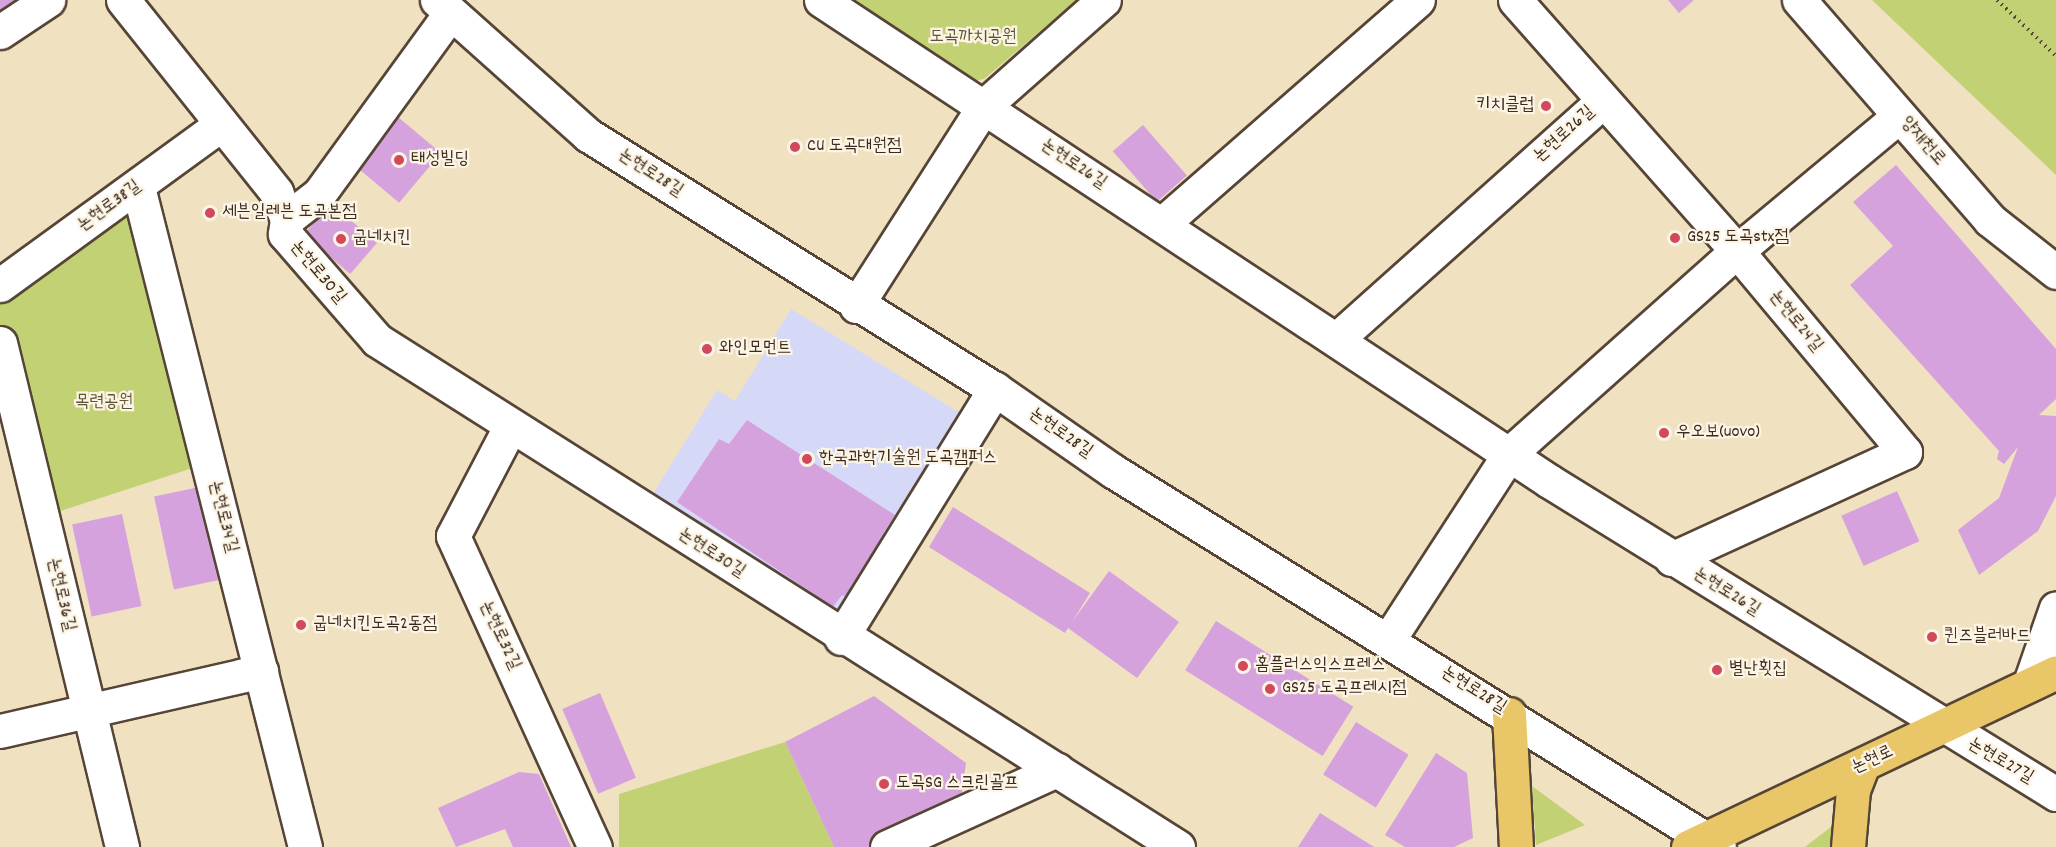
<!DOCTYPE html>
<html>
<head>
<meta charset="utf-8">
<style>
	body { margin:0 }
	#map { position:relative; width:2056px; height:847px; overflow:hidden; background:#f0e1c1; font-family:Dekko,"Poor Story",sans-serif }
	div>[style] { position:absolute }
	.built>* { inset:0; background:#d6d8f8 }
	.green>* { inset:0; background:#c2d174 }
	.building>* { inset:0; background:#d6a2dd; transform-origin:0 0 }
	.path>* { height:4px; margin-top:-2px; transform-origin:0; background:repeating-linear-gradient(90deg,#564536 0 1.5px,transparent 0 6px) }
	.roads { filter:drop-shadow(2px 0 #564536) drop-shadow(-2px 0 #564536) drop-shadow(0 2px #564536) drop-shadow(0 -2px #564536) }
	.minor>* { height:33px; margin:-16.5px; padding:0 16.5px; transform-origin:16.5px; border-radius:16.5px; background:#fff }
	.major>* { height:33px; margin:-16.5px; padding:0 16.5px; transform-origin:16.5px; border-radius:16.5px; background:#e9c769 }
	.dots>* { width:16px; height:16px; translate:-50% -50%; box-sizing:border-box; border:3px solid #fcf5e5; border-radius:50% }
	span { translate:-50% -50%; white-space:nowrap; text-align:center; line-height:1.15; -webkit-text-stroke:4.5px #fcf5e5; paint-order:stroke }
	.park-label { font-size:18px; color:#5d5434 }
	.poi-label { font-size:18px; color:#3b2a1e }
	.right { translate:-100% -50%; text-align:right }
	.left { translate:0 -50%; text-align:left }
	.street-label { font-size:18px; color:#3b2a1e }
</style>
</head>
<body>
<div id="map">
	<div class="built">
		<i style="clip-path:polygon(791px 309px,965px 416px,840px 621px,648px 502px,717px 390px,735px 401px)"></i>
	</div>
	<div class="green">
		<i style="clip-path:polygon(854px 0,1077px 0,984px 79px,972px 81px,855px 12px)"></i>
		<i style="clip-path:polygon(1872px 0,2056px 0,2056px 175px)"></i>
		<i style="clip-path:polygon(138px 187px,208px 463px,42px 517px,0 343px,0 285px)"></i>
		<i style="clip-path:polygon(785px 742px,834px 847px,619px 847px,619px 794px)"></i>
		<i style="clip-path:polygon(1532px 786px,1585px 825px,1536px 845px)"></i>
		<i style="clip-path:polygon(1836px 823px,1837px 847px,1805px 847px)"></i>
	</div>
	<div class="building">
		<i style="clip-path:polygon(0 0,17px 0,0 11px)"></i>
		<i style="clip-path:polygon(1668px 0,1694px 0,1679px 13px)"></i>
		<i style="left:398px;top:117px;width:56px;height:65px;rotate:40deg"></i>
		<i style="left:1143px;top:125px;width:67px;height:40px;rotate:49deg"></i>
		<i style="clip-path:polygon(1896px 165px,2056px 349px,2056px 399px,2039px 415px,2056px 416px,2056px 496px,2038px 531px,1979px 575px,1958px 530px,1999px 498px,2018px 447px,2004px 464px,1997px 459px,1999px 451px,1850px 285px,1893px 246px,1853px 202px)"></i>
		<i style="left:331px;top:203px;width:61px;height:41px;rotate:41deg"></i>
		<i style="clip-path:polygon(747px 420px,895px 515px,884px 532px,887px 537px,847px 597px,842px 595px,833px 607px,677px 502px,719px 439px,729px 444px)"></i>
		<i style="left:204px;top:486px;width:95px;height:51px;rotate:78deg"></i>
		<i style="left:1897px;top:491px;width:55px;height:61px;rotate:66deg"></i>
		<i style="clip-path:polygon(953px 507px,1090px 593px,1072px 622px,1109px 571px,1179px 622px,1137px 678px,1068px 628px,1065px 633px,929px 547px)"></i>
		<i style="left:122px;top:514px;width:94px;height:51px;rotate:78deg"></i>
		<i style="left:1216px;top:621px;width:162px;height:58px;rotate:32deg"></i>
		<i style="left:600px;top:693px;width:92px;height:41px;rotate:67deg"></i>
		<i style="clip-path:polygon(874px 696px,966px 763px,960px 805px,873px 847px,834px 847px,785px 742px)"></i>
		<i style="left:1356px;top:722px;width:62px;height:62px;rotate:32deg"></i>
		<i style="clip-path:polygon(1436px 753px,1467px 773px,1473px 838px,1454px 847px,1405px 847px,1385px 835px)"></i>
		<i style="clip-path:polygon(519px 772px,539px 774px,571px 847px,513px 847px,505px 829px,456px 847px,438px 808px)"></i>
		<i style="clip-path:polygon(1320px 813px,1374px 847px,1298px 847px)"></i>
	</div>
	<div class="path">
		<i style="left:1997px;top:0;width:81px;rotate:43.5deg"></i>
	</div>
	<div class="roads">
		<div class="minor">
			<i style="left:123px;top:0;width:246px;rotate:51.4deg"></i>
			<i style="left:276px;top:192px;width:29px;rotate:68deg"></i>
			<i style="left:287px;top:219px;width:15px;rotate:98deg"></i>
			<i style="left:285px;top:234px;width:140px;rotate:49deg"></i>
			<i style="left:377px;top:340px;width:948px;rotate:32.33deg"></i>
			<i style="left:437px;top:0;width:203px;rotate:41.8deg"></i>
			<i style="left:588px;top:135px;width:480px;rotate:32deg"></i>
			<i style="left:995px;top:389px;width:144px;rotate:34.8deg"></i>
			<i style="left:1113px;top:471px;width:713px;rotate:31.82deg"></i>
			<i style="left:821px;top:0;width:873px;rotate:33.45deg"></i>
			<i style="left:1549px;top:481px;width:596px;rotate:31.69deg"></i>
			<i style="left:1515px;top:0;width:335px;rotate:48.5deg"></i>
			<i style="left:1737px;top:251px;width:262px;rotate:50.1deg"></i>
			<i style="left:1905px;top:452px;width:257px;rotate:155.4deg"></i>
			<i style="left:1799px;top:0;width:291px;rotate:49deg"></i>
			<i style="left:1990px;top:220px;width:84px;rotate:38.2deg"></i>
			<i style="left:0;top:32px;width:58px;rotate:-33.7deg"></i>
			<i style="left:138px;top:187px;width:681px;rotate:75.8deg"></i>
			<i style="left:287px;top:219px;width:41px;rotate:-38deg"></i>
			<i style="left:319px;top:194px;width:223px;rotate:-54deg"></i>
			<i style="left:1162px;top:224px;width:340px;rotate:-41.2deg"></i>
			<i style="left:0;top:285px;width:271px;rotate:-36deg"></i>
			<i style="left:856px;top:306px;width:237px;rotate:-57.4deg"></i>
			<i style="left:984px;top:106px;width:160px;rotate:-41.5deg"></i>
			<i style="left:1339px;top:337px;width:354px;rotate:-41.8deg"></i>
			<i style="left:0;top:343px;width:519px;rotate:76.39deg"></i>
			<i style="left:510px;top:427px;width:123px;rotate:117.6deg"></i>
			<i style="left:453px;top:536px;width:342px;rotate:65.5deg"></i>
			<i style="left:841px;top:638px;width:293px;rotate:-58.3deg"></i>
			<i style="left:1389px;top:639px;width:222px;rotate:-57deg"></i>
			<i style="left:1510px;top:453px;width:304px;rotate:-41.7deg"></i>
			<i style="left:1737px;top:251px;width:211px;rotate:-39.8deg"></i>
			<i style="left:2030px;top:683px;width:79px;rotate:-70.9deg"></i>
			<i style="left:0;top:731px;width:268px;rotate:-12.9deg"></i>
			<i style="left:887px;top:847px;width:187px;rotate:-24.4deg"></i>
		</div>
		<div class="major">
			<i style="left:1509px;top:714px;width:133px;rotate:87deg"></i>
			<i style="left:1688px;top:847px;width:407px;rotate:-25.4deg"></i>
			<i style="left:1848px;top:847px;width:57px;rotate:-85deg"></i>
			<i style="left:1853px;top:790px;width:26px;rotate:-69deg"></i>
		</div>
	</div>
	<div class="dots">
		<i style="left:1546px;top:106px;background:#d1495b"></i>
		<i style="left:795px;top:147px;background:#d1495b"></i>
		<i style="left:399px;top:160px;background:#d1495b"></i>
		<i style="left:210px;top:213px;background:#d1495b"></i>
		<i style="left:1675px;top:238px;background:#d1495b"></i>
		<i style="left:341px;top:239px;background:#d1495b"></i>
		<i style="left:707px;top:349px;background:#d1495b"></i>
		<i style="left:1664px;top:433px;background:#d1495b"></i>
		<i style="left:807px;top:459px;background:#d1495b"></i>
		<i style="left:301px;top:625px;background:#d1495b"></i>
		<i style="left:1932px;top:637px;background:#d1495b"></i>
		<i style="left:1243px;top:666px;background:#d1495b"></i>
		<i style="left:1717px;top:670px;background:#d1495b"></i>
		<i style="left:1270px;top:689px;background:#d1495b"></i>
		<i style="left:884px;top:784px;background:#d1495b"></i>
	</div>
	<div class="park-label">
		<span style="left:973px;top:38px">도곡까치공원</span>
		<span style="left:104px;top:403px">목련공원</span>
	</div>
	<div class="poi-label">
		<span class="right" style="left:1534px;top:106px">키치클럽</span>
		<span class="left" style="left:807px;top:147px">CU 도곡대원점</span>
		<span class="left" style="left:411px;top:160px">태성빌딩</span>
		<span class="left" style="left:222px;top:213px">세븐일레븐 도곡본점</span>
		<span class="left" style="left:1687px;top:238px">GS25 도곡stx점</span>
		<span class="left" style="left:353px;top:239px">굽네치킨</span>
		<span class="left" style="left:719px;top:349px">와인모먼트</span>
		<span class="left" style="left:1676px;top:433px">우오보(uovo)</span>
		<span class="left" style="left:819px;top:459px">한국과학기술원 도곡캠퍼스</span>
		<span class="left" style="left:313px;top:625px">굽네치킨도곡2동점</span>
		<span class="left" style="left:1944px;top:637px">퀸즈블러바드</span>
		<span class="left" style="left:1255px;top:666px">홈플러스익스프레스</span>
		<span class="left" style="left:1729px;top:670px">별난횟집</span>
		<span class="left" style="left:1282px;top:689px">GS25 도곡프레시점</span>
		<span class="left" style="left:896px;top:784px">도곡SG 스크린골프</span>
	</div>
	<div class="street-label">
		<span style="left:1565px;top:135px;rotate:-42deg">논현로26길</span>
		<span style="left:1922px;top:142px;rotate:49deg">양재천로</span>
		<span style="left:1073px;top:165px;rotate:34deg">논현로26길</span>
		<span style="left:650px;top:174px;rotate:33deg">논현로28길</span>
		<span style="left:110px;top:207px;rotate:-36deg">논현로38길</span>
		<span style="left:317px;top:273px;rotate:50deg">논현로30길</span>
		<span style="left:1795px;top:322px;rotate:51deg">논현로24길</span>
		<span style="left:1060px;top:434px;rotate:35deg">논현로28길</span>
		<span style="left:222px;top:517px;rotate:76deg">논현로34길</span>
		<span style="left:711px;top:554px;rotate:33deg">논현로30길</span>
		<span style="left:1726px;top:593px;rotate:32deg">논현로26길</span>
		<span style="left:60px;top:595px;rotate:77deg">논현로36길</span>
		<span style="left:499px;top:636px;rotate:65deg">논현로32길</span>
		<span style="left:1473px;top:691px;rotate:32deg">논현로28길</span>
		<span style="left:1873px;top:761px;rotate:-25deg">논현로</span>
		<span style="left:2000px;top:762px;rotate:30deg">논현로27길</span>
	</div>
</div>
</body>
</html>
